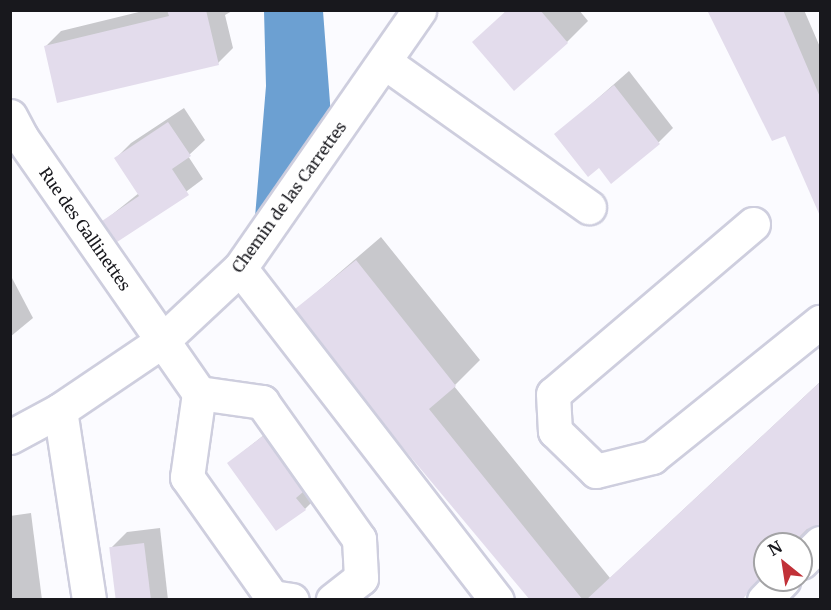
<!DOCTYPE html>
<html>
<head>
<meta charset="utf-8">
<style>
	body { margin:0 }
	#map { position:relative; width:831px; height:610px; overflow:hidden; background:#fbfbff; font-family:Merriweather,serif }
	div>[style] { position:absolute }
	.water>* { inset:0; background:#6ca0d2 }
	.shadow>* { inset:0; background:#0003 }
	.building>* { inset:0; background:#e3dcec; transform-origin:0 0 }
	.roads { filter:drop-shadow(2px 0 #cecede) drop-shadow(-2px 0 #cecede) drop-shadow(0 2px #cecede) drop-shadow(0 -2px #cecede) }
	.minor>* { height:33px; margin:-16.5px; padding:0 16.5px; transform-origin:16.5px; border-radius:16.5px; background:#fff }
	span { translate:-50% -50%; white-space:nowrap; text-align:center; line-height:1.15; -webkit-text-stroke:6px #fff; paint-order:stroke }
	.street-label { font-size:16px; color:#18181d }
	.frame { position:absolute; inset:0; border:12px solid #18181d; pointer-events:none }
	.north { position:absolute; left:753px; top:532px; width:60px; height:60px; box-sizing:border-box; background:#fff; border:2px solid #a3a3a5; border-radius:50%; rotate:330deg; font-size:16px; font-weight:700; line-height:24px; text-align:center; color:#18181d }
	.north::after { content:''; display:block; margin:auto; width:21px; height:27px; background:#c13138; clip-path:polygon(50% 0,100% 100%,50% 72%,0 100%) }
</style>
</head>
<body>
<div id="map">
	<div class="water">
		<i style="clip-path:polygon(264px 11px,323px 11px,331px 116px,255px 217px,266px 86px)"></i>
	</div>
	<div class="shadow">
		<i style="clip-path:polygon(147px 10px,234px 10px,225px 15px,233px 48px,218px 63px,46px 46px,61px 31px)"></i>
		<i style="clip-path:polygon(500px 10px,579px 10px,588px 21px,567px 42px)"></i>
		<i style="clip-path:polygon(710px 10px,804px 10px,820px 47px,820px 165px,803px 173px,785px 134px)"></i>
		<i style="clip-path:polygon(629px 71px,673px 128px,659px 142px,599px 166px,556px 135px)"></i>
		<i style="clip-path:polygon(184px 108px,205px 140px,188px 156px,203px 179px,155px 215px,104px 221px,139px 193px,116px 158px,131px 143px)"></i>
		<i style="clip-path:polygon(381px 237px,480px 360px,454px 386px,610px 578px,820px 382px,820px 523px,810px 527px,798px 544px,765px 544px,765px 574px,740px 600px,531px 600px,297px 309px)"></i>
		<i style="clip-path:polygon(12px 278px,33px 318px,10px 337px,10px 279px)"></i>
		<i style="clip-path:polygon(280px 422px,321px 493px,305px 509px,229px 463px)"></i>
		<i style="clip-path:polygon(31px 513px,42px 600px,10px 600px,10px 516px)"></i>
		<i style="clip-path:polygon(160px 528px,168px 600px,117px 600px,111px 548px,127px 532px)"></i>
	</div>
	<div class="building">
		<i style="clip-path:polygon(167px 10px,206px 10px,219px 65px,57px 103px,44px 46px,169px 16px)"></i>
		<i style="clip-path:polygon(507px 10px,540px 10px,568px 43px,514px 91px,472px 42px)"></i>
		<i style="clip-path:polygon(707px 10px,783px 10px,820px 97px,820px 216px,785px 136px,772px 141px)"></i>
		<i style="clip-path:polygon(614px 85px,660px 144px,611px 184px,599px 168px,588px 177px,554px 134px)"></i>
		<i style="clip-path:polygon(168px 122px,191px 156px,172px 169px,189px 195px,117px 242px,102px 221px,139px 196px,114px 158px)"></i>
		<i style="clip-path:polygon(356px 260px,456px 386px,429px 409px,583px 600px,530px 600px,394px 437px,295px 309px)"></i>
		<i style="clip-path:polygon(820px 382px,820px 525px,807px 529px,792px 544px,765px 544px,765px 572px,742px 600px,586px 600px)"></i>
		<i style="clip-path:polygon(263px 436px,303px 492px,296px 498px,306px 510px,276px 531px,227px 463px)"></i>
		<i style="left:144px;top:543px;width:57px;height:35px;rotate:83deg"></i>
	</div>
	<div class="roads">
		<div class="minor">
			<i style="left:386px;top:63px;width:249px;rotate:35.4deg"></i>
			<i style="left:10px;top:116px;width:24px;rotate:62deg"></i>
			<i style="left:21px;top:137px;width:312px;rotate:55.2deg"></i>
			<i style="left:199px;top:393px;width:85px;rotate:98.1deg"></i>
			<i style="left:187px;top:477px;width:147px;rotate:54.7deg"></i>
			<i style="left:272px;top:597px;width:20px;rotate:9deg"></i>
			<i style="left:753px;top:224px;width:262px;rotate:139.6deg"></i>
			<i style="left:553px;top:394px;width:37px;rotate:87deg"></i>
			<i style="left:555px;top:431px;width:57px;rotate:44.3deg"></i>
			<i style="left:596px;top:471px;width:58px;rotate:-14deg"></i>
			<i style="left:652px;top:457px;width:216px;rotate:-38.8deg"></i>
			<i style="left:240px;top:268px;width:420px;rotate:52.3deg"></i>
			<i style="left:199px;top:393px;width:64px;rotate:8.1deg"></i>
			<i style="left:262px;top:402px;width:168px;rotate:54.7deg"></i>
			<i style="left:359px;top:539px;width:39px;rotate:87deg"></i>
			<i style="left:361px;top:578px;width:36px;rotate:142deg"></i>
			<i style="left:60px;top:410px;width:192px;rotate:81.3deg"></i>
			<i style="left:10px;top:437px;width:57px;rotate:-28.4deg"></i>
			<i style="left:60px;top:410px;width:123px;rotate:-34.1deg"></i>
			<i style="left:162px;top:341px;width:107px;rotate:-43.1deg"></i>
			<i style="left:240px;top:268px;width:314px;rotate:-55.2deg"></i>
			<i style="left:801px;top:562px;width:27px;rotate:-45deg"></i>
			<i style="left:764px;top:600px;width:28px;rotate:-46deg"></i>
		</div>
	</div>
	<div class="street-label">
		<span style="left:289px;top:197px;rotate:-54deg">Chemin de las Carrettes</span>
		<span style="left:85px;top:229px;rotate:55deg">Rue des Gallinettes</span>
	</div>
	<div class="frame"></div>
	<div class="north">N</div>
</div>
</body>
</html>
